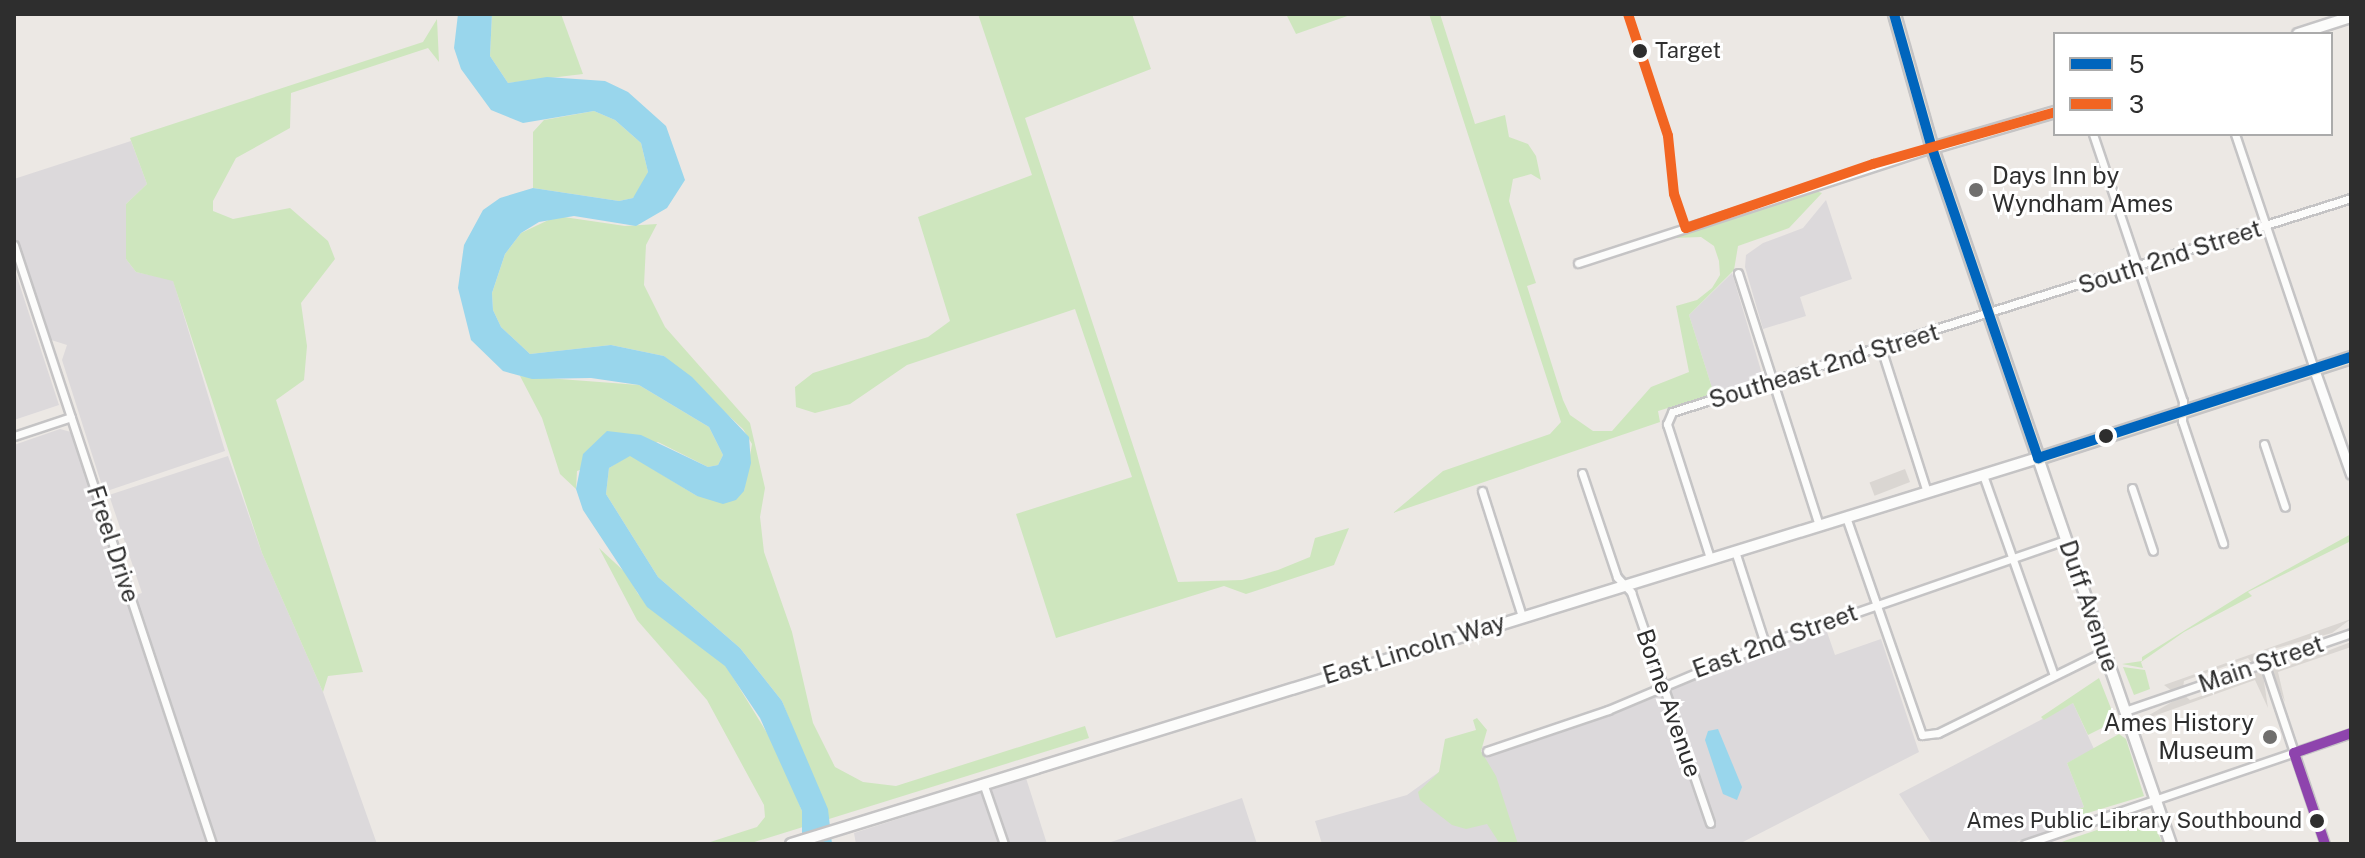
<!DOCTYPE html>
<html>
<head>
<meta charset="utf-8">
<style>
	body { margin:0 }
	#map { position:relative; width:2365px; height:858px; overflow:hidden; background:#ece8e4; font-family:"Public Sans",sans-serif }
	div>[style] { position:absolute }
	.industrial>* { inset:0; background:#dcd9db }
	.green>* { inset:0; background:#cee6be }
	.plaza>* { inset:0; background:#dad6d2; transform-origin:0 0 }
	.water>* { inset:0; background:#99d6ec }
	.roads { filter:drop-shadow(2px 0 #c5c4c5) drop-shadow(-2px 0 #c5c4c5) drop-shadow(0 2px #c5c4c5) drop-shadow(0 -2px #c5c4c5) }
	.minor>* { height:7px; margin:-3.5px; padding:0 3.5px; transform-origin:3.5px; border-radius:3.5px; background:#fcfcfb }
	.tertiary>* { height:9px; margin:-4.5px; padding:0 4.5px; transform-origin:4.5px; border-radius:4.5px; background:#fcfcfb }
	.secondary>* { height:10px; margin:-5px; padding:0 5px; transform-origin:5px; border-radius:5px; background:#fcfcfb }
	.primary>* { height:11px; margin:-5.5px; padding:0 5.5px; transform-origin:5.5px; border-radius:5.5px; background:#e8e4d6 }
	.bus-1>* { height:10px; margin:-5px; padding:0 5px; transform-origin:5px; border-radius:5px; background:#0065bd }
	.bus-2>* { height:10px; margin:-5px; padding:0 5px; transform-origin:5px; border-radius:5px; background:#f26522 }
	.bus-3>* { height:10px; margin:-5px; padding:0 5px; transform-origin:5px; border-radius:5px; background:#8e44ad }
	.dots>* { width:22px; height:22px; translate:-50% -50%; box-sizing:border-box; border:4px solid #fff; border-radius:50% }
	span { translate:-50% -50%; white-space:nowrap; text-align:center; line-height:1.15; -webkit-text-stroke:6px #fff; paint-order:stroke }
	.bus-label { font-size:22px; color:#2e2e2e }
	.left { translate:0 -50%; text-align:left }
	.right { translate:-100% -50%; text-align:right }
	.poi-label { font-size:24px; color:#2e2e2e }
	.street-label { font-size:24px; color:#2e2e2e }
	.frame { position:absolute; inset:0; border:16px solid #2e2e2e; pointer-events:none }
	.legend { position:absolute; left:2053px; top:32px; width:280px; height:104px; box-sizing:border-box; background:#fff; border:2px solid #ababab; margin:0; padding:10px 14px; list-style:none; font-size:24px; color:#2e2e2e }
	.legend li { display:flex; align-items:center; gap:16px; height:40px }
	.legend b { width:40px; border:2px solid #ababab }
</style>
</head>
<body>
<div id="map">
	<div class="industrial">
		<i style="clip-path:polygon(131px 141px,147px 184px,126px 204px,126px 259px,136px 272px,173px 280px,225px 451px,104px 492px,62px 360px,67px 345px,45px 338px,14px 245px,14px 179px)"></i>
		<i style="clip-path:polygon(1826px 200px,1852px 279px,1800px 297px,1806px 316px,1763px 329px,1745px 267px,1746px 255px,1763px 243px,1803px 228px)"></i>
		<i style="clip-path:polygon(14px 268px,59px 405px,14px 420px)"></i>
		<i style="clip-path:polygon(1732px 273px,1762px 374px,1757px 381px,1714px 394px,1689px 315px)"></i>
		<i style="clip-path:polygon(60px 429px,71px 432px,127px 598px,142px 593px,109px 495px,228px 456px,262px 553px,323px 692px,377px 844px,14px 844px,14px 445px)"></i>
		<i style="clip-path:polygon(1826px 629px,1835px 655px,1881px 639px,1919px 752px,1739px 844px,1322px 844px,1315px 821px,1407px 795px,1443px 769px,1635px 705px,1659px 691px)"></i>
		<i style="clip-path:polygon(2073px 703px,2094px 749px,2067px 763px,2084px 807px,2056px 817px,2054px 829px,2010px 844px,1932px 844px,1899px 794px)"></i>
		<i style="clip-path:polygon(1026px 778px,1047px 844px,856px 844px,854px 833px)"></i>
		<i style="clip-path:polygon(1242px 798px,1257px 844px,1105px 844px)"></i>
	</div>
	<div class="green">
		<i style="clip-path:polygon(492px 14px,561px 14px,583px 74px,508px 83px,490px 56px)"></i>
		<i style="clip-path:polygon(978px 14px,1132px 14px,1151px 69px,1025px 118px,1178px 582px,1242px 580px,1278px 570px,1310px 557px,1315px 538px,1349px 528px,1334px 565px,1246px 594px,1224px 586px,1056px 638px,1016px 514px,1132px 477px,1075px 309px,907px 365px,850px 404px,815px 413px,796px 407px,795px 387px,813px 373px,928px 337px,950px 321px,918px 217px,1032px 175px)"></i>
		<i style="clip-path:polygon(1286px 14px,1353px 14px,1296px 34px)"></i>
		<i style="clip-path:polygon(1429px 14px,1440px 14px,1475px 124px,1505px 115px,1509px 137px,1528px 144px,1536px 156px,1541px 180px,1531px 174px,1513px 179px,1509px 201px,1536px 283px,1527px 286px,1563px 400px,1570px 415px,1593px 431px,1612px 431px,1651px 387px,1689px 372px,1676px 306px,1697px 300px,1712px 288px,1720px 275px,1719px 261px,1714px 246px,1701px 237px,1672px 238px,1816px 191px,1822px 193px,1789px 228px,1738px 246px,1734px 270px,1689px 315px,1714px 394px,1658px 411px,1660px 422px,1393px 513px,1443px 471px,1550px 434px,1561px 422px)"></i>
		<i style="clip-path:polygon(437px 19px,439px 62px,428px 48px,291px 93px,290px 128px,236px 158px,213px 201px,213px 211px,233px 219px,290px 208px,328px 241px,335px 259px,301px 303px,307px 346px,304px 380px,276px 400px,363px 672px,328px 676px,323px 692px,262px 553px,173px 281px,136px 272px,126px 259px,126px 204px,147px 184px,130px 138px,423px 42px)"></i>
		<i style="clip-path:polygon(594px 111px,615px 120px,641px 143px,648px 172px,644px 186px,633px 198px,619px 201px,533px 188px,533px 132px,544px 120px)"></i>
		<i style="clip-path:polygon(557px 216px,625px 226px,657px 224px,646px 245px,644px 285px,665px 327px,750px 423px,765px 488px,760px 517px,764px 552px,792px 632px,813px 723px,835px 767px,863px 782px,896px 786px,1085px 726px,1089px 738px,829px 819px,782px 701px,740px 648px,658px 577px,606px 494px,609px 468px,630px 455px,697px 496px,744px 491px,752px 444px,743px 429px,664px 356px,611px 345px,530px 354px,501px 327px,493px 310px,492px 293px,505px 254px,521px 233px)"></i>
		<i style="clip-path:polygon(520px 376px,639px 385px,709px 427px,723px 455px,718px 465px,708px 467px,658px 442px,577px 471px,576px 489px,560px 474px,542px 418px)"></i>
		<i style="clip-path:polygon(2351px 534px,2351px 541px,2248px 592px,2252px 596px,2184px 632px,2141px 662px,2143px 668px,2122px 664px,2142px 661px,2142px 657px,2246px 592px)"></i>
		<i style="clip-path:polygon(599px 548px,627px 574px,638px 594px,726px 666px,778px 751px,802px 811px,803px 827px,748px 844px,704px 844px,757px 827px,765px 817px,764px 805px,707px 700px,637px 620px)"></i>
		<i style="clip-path:polygon(2123px 667px,2145px 670px,2150px 689px,2134px 695px)"></i>
		<i style="clip-path:polygon(2099px 678px,2116px 721px,2088px 735px,2073px 703px,2044px 720px,2041px 717px)"></i>
		<i style="clip-path:polygon(1477px 718px,1487px 730px,1481px 751px,1496px 776px,1518px 844px,1500px 844px,1487px 824px,1466px 829px,1452px 825px,1420px 800px,1418px 792px,1439px 772px,1445px 739px,1476px 730px,1473px 720px)"></i>
		<i style="clip-path:polygon(2119px 734px,2126px 739px,2144px 796px,2071px 818px,2070px 813px,2084px 807px,2067px 763px)"></i>
		<i style="clip-path:polygon(2148px 813px,2163px 844px,2057px 844px,2067px 840px)"></i>
	</div>
	<div class="plaza">
		<i style="left:1905px;top:469px;width:14px;height:38px;rotate:69deg"></i>
		<i style="clip-path:polygon(2351px 619px,2332px 633px,2273px 649px,2272px 657px,2253px 664px,2248px 658px,2184px 681px,2183px 688px,2172px 691px,2164px 685px)"></i>
		<i style="clip-path:polygon(2351px 642px,2351px 647px,2278px 672px,2285px 702px,2271px 673px,2273px 664px,2279px 669px)"></i>
		<i style="clip-path:polygon(2255px 671px,2263px 675px,2268px 708px,2255px 680px,2137px 722px,2184px 695px,2190px 700px,2255px 677px)"></i>
	</div>
	<div class="water">
		<i style="clip-path:polygon(458px 14px,492px 14px,490px 56px,508px 83px,547px 77px,605px 81px,628px 92px,666px 126px,685px 180px,667px 208px,636px 226px,574px 216px,539px 222px,521px 233px,505px 254px,492px 293px,493px 310px,501px 327px,530px 354px,611px 345px,664px 356px,692px 377px,749px 437px,751px 463px,744px 491px,736px 500px,723px 504px,697px 496px,630px 456px,609px 468px,606px 494px,658px 577px,740px 648px,782px 701px,828px 809px,832px 844px,802px 844px,802px 811px,760px 718px,725px 666px,647px 607px,583px 510px,576px 489px,583px 454px,607px 431px,641px 435px,708px 467px,718px 465px,723px 455px,709px 427px,639px 385px,591px 378px,532px 379px,503px 371px,471px 340px,458px 288px,464px 245px,483px 210px,500px 198px,533px 188px,619px 201px,633px 198px,648px 172px,641px 143px,615px 120px,594px 111px,523px 123px,491px 110px,461px 69px,454px 48px)"></i>
		<i style="clip-path:polygon(1718px 729px,1742px 787px,1737px 800px,1723px 794px,1705px 740px,1708px 731px)"></i>
	</div>
	<div class="roads">
		<div class="minor">
			<i style="left:2093px;top:134px;width:282px;rotate:71.4deg"></i>
			<i style="left:2183px;top:401px;width:20px;rotate:93deg"></i>
			<i style="left:2182px;top:421px;width:129px;rotate:71.4deg"></i>
			<i style="left:2235px;top:134px;width:248px;rotate:71.4deg"></i>
			<i style="left:14px;top:245px;width:631px;rotate:71.71deg"></i>
			<i style="left:1578px;top:263px;width:372px;rotate:-18deg"></i>
			<i style="left:1738px;top:273px;width:265px;rotate:72.2deg"></i>
			<i style="left:1881px;top:348px;width:151px;rotate:72.3deg"></i>
			<i style="left:14px;top:436px;width:60px;rotate:-18.4deg"></i>
			<i style="left:2264px;top:444px;width:66px;rotate:71.6deg"></i>
			<i style="left:1582px;top:473px;width:110px;rotate:71.4deg"></i>
			<i style="left:1617px;top:577px;width:21px;rotate:47deg"></i>
			<i style="left:1631px;top:592px;width:244px;rotate:71.1deg"></i>
			<i style="left:1983px;top:475px;width:212px;rotate:70.5deg"></i>
			<i style="left:2132px;top:488px;width:66px;rotate:71.6deg"></i>
			<i style="left:1482px;top:491px;width:131px;rotate:72.3deg"></i>
			<i style="left:1846px;top:517px;width:231px;rotate:70.8deg"></i>
			<i style="left:1922px;top:735px;width:16px;rotate:-7deg"></i>
			<i style="left:1938px;top:733px;width:186px;rotate:-26.2deg"></i>
			<i style="left:1735px;top:551px;width:98px;rotate:72.1deg"></i>
			<i style="left:1710px;top:558px;width:141px;rotate:-107.8deg"></i>
			<i style="left:1667px;top:424px;width:13px;rotate:-67deg"></i>
			<i style="left:1672px;top:412px;width:712px;rotate:-17.49deg"></i>
			<i style="left:2264px;top:663px;width:191px;rotate:71.4deg"></i>
			<i style="left:2125px;top:711px;width:239px;rotate:-19deg"></i>
			<i style="left:1487px;top:751px;width:128px;rotate:-18.7deg"></i>
			<i style="left:1608px;top:710px;width:170px;rotate:-22.8deg"></i>
			<i style="left:1765px;top:644px;width:318px;rotate:-19.1deg"></i>
			<i style="left:983px;top:783px;width:65px;rotate:71deg"></i>
			<i style="left:2025px;top:844px;width:344px;rotate:-18.8deg"></i>
		</div>
		<div class="tertiary">
			<i style="left:2314px;top:369px;width:111px;rotate:70.6deg"></i>
		</div>
		<div class="secondary">
			<i style="left:2298px;top:34px;width:56px;rotate:-17.8deg"></i>
			<i style="left:1932px;top:148px;width:128px;rotate:-16.3deg"></i>
			<i style="left:791px;top:844px;width:1305px;rotate:-17.2deg"></i>
			<i style="left:2038px;top:458px;width:408px;rotate:71deg"></i>
		</div>
		<div class="primary">
			<i style="left:1894px;top:14px;width:139px;rotate:74.2deg"></i>
			<i style="left:1932px;top:148px;width:328px;rotate:71.1deg"></i>
			<i style="left:2038px;top:458px;width:329px;rotate:-17.9deg"></i>
		</div>
	</div>
	<div class="bus-1">
		<i style="left:1894px;top:14px;width:139px;rotate:74.2deg"></i>
		<i style="left:1932px;top:148px;width:328px;rotate:71.1deg"></i>
		<i style="left:2038px;top:458px;width:329px;rotate:-17.9deg"></i>
	</div>
	<div class="bus-2">
		<i style="left:1628px;top:14px;width:128px;rotate:71.8deg"></i>
		<i style="left:1668px;top:136px;width:58px;rotate:84.1deg"></i>
		<i style="left:1674px;top:194px;width:36px;rotate:71deg"></i>
		<i style="left:1686px;top:228px;width:198px;rotate:-18.9deg"></i>
		<i style="left:1873px;top:164px;width:189px;rotate:-15.9deg"></i>
	</div>
	<div class="bus-3">
		<i style="left:2294px;top:753px;width:96px;rotate:71.2deg"></i>
		<i style="left:2294px;top:753px;width:60px;rotate:-19.3deg"></i>
	</div>
	<div class="dots">
		<i style="left:1640px;top:51px;background:#2e2e2e"></i>
		<i style="left:1976px;top:190px;background:#706f6e"></i>
		<i style="left:2106px;top:436px;background:#2e2e2e"></i>
		<i style="left:2270px;top:737px;background:#706f6e"></i>
		<i style="left:2317px;top:821px;background:#2e2e2e"></i>
	</div>
	<div class="bus-label">
		<span class="left" style="left:1655px;top:51px">Target</span>
		<span class="right" style="left:2302px;top:821px">Ames Public Library Southbound</span>
	</div>
	<div class="poi-label">
		<span class="left" style="left:1992px;top:190px">Days Inn by<br>Wyndham Ames</span>
		<span class="right" style="left:2254px;top:737px">Ames History<br>Museum</span>
	</div>
	<div class="street-label">
		<span style="left:2170px;top:257px;rotate:-18deg">South 2nd Street</span>
		<span style="left:1824px;top:366px;rotate:-17deg">Southeast 2nd Street</span>
		<span style="left:113px;top:544px;rotate:72deg">Freel Drive</span>
		<span style="left:2089px;top:606px;rotate:71deg">Duff Avenue</span>
		<span style="left:1775px;top:641px;rotate:-20deg">East 2nd Street</span>
		<span style="left:1414px;top:649px;rotate:-17deg">East Lincoln Way</span>
		<span style="left:2261px;top:664px;rotate:-19deg">Main Street</span>
		<span style="left:1669px;top:703px;rotate:71deg">Borne Avenue</span>
	</div>
	<div class="frame"></div>
	<ul class="legend">
	<li><b style="height:10px;background:#0065bd"></b>5</li>
	<li><b style="height:10px;background:#f26522"></b>3</li>
	</ul>
</div>
</body>
</html>
